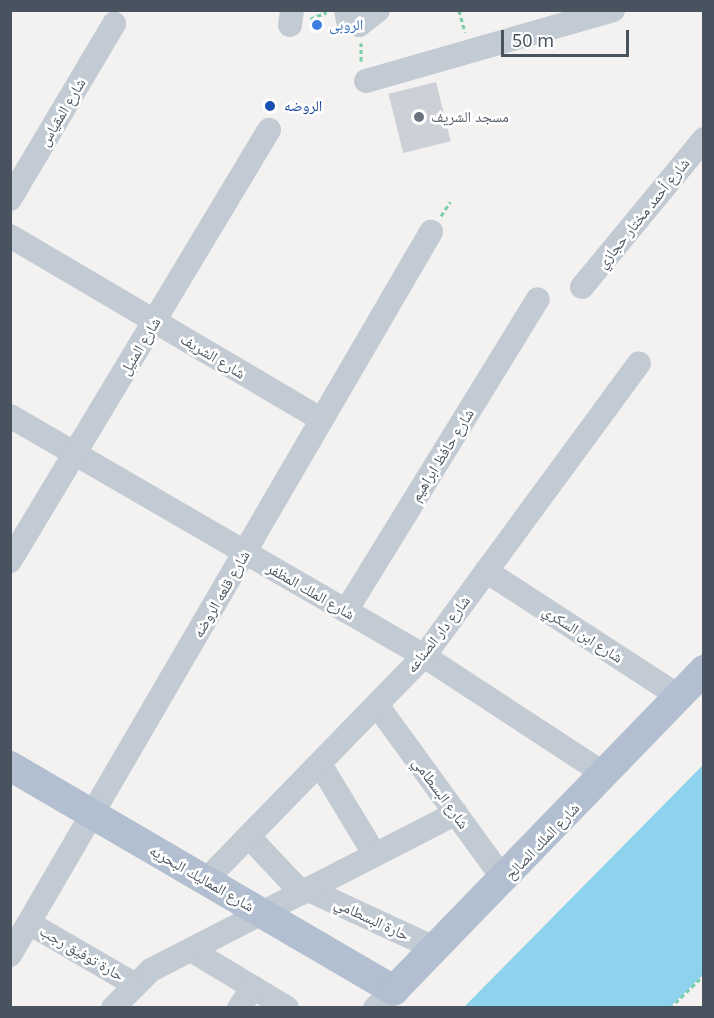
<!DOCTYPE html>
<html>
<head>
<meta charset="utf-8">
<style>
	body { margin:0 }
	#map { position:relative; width:714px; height:1018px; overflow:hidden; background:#f4f2f1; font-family:"Noto Sans","Noto Naskh Arabic",sans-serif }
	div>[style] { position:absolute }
	.water>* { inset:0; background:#8ed3ed }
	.building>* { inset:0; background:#cdd0d7; transform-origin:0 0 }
	.path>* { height:3px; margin-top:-1.5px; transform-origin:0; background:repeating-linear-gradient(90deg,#79ceaa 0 4.5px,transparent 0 7.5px) }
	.minor>* { height:24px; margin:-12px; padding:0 12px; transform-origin:12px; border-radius:12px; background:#c2cbd3 }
	.major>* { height:30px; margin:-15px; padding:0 15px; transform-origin:15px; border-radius:15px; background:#b1bfd0 }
	.dots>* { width:16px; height:16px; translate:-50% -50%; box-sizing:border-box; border:3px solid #fff; border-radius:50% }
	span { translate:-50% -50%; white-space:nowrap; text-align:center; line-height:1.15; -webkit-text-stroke:5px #fff; paint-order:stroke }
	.shop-label { font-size:15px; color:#366cbe }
	.left { translate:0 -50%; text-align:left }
	.transit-label { font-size:15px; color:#164399 }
	.street-label { font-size:15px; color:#49535f }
	.worship-label { font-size:15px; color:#5b616d }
	.frame { position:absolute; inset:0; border:12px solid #49535f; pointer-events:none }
	.scale { position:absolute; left:501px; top:30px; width:128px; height:27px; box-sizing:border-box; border:3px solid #49535f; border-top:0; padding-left:8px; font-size:18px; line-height:21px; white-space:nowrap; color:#49535f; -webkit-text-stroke:4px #fff; paint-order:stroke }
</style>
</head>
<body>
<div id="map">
	<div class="water">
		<i style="clip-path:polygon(703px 765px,703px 975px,670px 1007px,464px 1007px)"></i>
	</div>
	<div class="building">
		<i style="left:436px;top:82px;width:61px;height:49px;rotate:76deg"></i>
	</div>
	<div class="path">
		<i style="left:459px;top:10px;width:23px;rotate:75deg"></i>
		<i style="left:310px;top:19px;width:18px;rotate:-22deg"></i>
		<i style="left:361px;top:61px;width:18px;rotate:-90deg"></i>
		<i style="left:441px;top:216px;width:17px;rotate:-57deg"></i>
		<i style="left:670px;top:1008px;width:47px;rotate:-44.1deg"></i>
	</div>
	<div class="minor">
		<i style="left:346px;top:10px;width:10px;rotate:79deg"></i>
		<i style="left:348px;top:20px;width:12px;rotate:24deg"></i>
		<i style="left:359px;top:25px;width:24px;rotate:-38deg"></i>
		<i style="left:290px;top:25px;width:15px;rotate:-82deg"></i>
		<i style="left:366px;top:81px;width:257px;rotate:-16deg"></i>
		<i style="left:10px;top:199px;width:204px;rotate:-59.3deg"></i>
		<i style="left:10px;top:236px;width:362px;rotate:30.5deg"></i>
		<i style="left:582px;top:287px;width:192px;rotate:-50.5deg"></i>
		<i style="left:10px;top:416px;width:479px;rotate:30.1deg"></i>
		<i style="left:424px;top:656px;width:217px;rotate:33.2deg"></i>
		<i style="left:10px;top:561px;width:503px;rotate:-59deg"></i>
		<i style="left:486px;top:571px;width:231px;rotate:33deg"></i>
		<i style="left:346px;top:611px;width:366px;rotate:-58.4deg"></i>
		<i style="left:377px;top:705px;width:216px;rotate:54deg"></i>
		<i style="left:320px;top:764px;width:106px;rotate:58.9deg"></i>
		<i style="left:249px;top:837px;width:77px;rotate:46.6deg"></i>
		<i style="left:206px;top:880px;width:313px;rotate:-45.8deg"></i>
		<i style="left:424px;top:656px;width:363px;rotate:-53.7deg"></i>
		<i style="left:309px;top:890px;width:140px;rotate:24.9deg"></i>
		<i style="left:29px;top:923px;width:121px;rotate:30.2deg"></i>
		<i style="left:191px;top:950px;width:112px;rotate:31.1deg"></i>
		<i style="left:10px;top:955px;width:837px;rotate:-59.79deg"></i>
		<i style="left:113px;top:1008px;width:54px;rotate:-45deg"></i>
		<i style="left:151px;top:970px;width:343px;rotate:-27.2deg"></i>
		<i style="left:239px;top:1008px;width:25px;rotate:-56deg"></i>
		<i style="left:375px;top:1008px;width:26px;rotate:-43deg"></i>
	</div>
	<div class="major">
		<i style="left:10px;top:766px;width:445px;rotate:30.3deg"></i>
		<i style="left:394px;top:990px;width:446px;rotate:-45.9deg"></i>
	</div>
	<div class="dots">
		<i style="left:317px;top:25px;background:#3f7fe0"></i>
		<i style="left:270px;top:106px;background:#1a4fb4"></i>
		<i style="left:419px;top:117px;background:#6b7280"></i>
	</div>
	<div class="shop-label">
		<span class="left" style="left:329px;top:25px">الروبى</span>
	</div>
	<div class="transit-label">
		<span class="left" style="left:284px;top:106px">الروضه</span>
	</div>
	<div class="street-label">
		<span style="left:62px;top:112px;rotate:-59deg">شارع المقياس</span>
		<span style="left:643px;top:213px;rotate:-51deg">شارع أحمد مختار حجازي</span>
		<span style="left:140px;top:346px;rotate:-59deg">شارع المنيل</span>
		<span style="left:213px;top:356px;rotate:31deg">شارع الشريف</span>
		<span style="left:442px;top:455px;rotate:-58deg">شارع حافظ ابراهيم</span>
		<span style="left:311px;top:591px;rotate:30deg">شارع الملك المظفر</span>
		<span style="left:221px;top:594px;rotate:-60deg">شارع قلعه الروضه</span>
		<span style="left:438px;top:634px;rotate:-52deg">شارع دار الصناعه</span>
		<span style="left:583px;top:634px;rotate:33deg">شارع ابن السكري</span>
		<span style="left:441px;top:793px;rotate:54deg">شارع البسطامي</span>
		<span style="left:542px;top:841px;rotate:-46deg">شارع الملك الصالح</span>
		<span style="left:202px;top:878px;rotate:30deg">شارع المماليك البحريه</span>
		<span style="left:372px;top:919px;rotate:25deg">حارة البسطامي</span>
		<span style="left:82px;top:953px;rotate:30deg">حارة توفيق رجب</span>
	</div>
	<div class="worship-label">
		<span class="left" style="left:431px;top:117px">مسجد الشريف</span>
	</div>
	<div class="frame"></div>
	<div class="scale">50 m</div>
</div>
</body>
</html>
